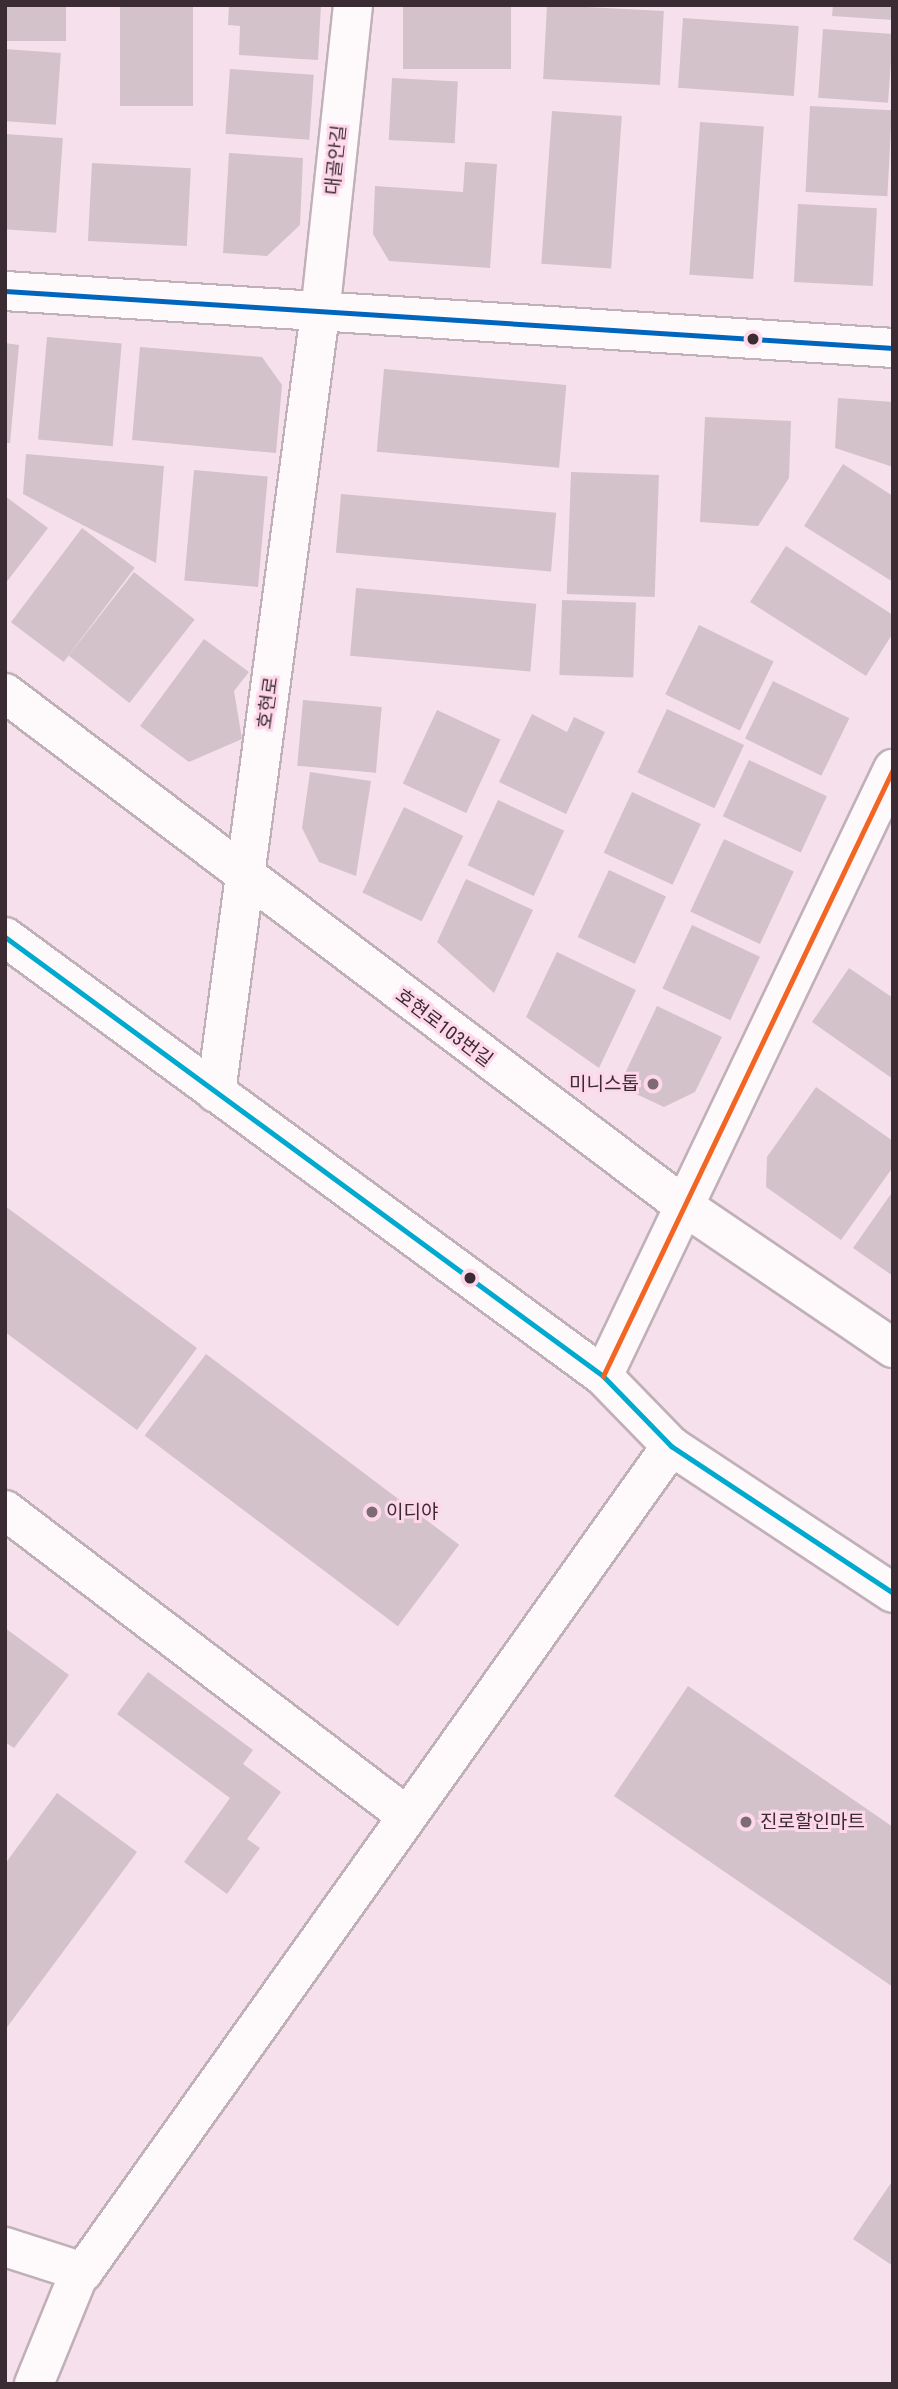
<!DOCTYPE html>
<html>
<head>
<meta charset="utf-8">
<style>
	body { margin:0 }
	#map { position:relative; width:898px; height:2389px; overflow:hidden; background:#f6e0eb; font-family:"Roboto Condensed","Noto Sans KR",sans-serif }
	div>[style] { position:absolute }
	.building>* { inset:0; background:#d3c2ca; transform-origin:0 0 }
	.roads { filter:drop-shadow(2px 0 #c0b0b7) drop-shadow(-2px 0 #c0b0b7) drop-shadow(0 2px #c0b0b7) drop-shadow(0 -2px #c0b0b7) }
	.minor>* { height:38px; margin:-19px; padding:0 19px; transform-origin:19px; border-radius:19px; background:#fefafc }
	.major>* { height:38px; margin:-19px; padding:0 19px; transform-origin:19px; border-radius:19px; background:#fefafc }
	.bus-1>* { height:5px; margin:-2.5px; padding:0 2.5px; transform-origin:2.5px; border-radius:2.5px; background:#00a9ce }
	.bus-2>* { height:5px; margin:-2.5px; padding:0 2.5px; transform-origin:2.5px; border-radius:2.5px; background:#f26522 }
	.bus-3>* { height:5px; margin:-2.5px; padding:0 2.5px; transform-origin:2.5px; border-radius:2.5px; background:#0065bd }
	.dots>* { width:19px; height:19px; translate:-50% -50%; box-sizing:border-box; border:4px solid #fed8ea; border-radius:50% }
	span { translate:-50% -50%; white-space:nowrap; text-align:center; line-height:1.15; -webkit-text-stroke:6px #fed8ea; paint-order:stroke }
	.street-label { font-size:19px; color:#3a2c32 }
	.poi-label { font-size:19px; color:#3a2c32 }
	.right { translate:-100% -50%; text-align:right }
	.left { translate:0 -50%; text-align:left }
	.frame { position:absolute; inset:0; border:7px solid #3a2c32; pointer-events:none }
</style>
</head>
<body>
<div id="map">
	<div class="building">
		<i style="left:5px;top:5px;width:61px;height:36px"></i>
		<i style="left:120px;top:5px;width:73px;height:101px"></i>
		<i style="clip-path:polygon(229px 5px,321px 5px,318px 60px,239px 55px,240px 26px,228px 25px)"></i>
		<i style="left:403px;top:5px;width:108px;height:64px"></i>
		<i style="left:547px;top:5px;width:117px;height:74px;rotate:3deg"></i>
		<i style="clip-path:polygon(833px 5px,893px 5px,893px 20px,832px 16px)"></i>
		<i style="left:683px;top:18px;width:116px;height:70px;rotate:4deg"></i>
		<i style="left:823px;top:29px;width:70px;height:69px;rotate:4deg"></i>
		<i style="left:5px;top:49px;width:56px;height:72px;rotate:4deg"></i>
		<i style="left:230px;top:69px;width:84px;height:65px;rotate:4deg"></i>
		<i style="left:392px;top:78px;width:66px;height:62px;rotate:3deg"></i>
		<i style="left:810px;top:106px;width:82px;height:86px;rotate:3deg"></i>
		<i style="left:552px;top:111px;width:70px;height:153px;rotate:4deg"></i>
		<i style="left:700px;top:122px;width:64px;height:153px;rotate:4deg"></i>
		<i style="left:5px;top:134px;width:58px;height:95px;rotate:4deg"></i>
		<i style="clip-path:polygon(229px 153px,303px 158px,300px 225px,267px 256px,223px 253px)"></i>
		<i style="clip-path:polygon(465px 162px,497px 164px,490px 268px,389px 261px,373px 234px,375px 186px,463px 192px)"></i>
		<i style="left:92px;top:163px;width:99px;height:78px;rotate:3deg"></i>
		<i style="left:798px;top:204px;width:79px;height:78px;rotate:3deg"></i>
		<i style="left:47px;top:337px;width:75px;height:103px;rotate:5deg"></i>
		<i style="clip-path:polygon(5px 343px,19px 345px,10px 443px,5px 443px)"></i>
		<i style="clip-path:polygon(140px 347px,262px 357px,282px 385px,276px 453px,132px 440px)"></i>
		<i style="left:384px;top:369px;width:183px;height:83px;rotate:5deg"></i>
		<i style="clip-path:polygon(838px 398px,893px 402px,893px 467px,835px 448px)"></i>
		<i style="clip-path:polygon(705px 417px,791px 421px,789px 478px,758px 526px,700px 522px)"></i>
		<i style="clip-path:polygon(26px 454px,164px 466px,156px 563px,23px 494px)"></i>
		<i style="clip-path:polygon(843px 464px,893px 496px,893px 582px,804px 526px)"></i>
		<i style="left:194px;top:470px;width:74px;height:111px;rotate:5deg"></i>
		<i style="left:571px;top:472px;width:88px;height:122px;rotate:2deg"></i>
		<i style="left:341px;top:494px;width:216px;height:59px;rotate:5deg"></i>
		<i style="clip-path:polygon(5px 496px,48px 528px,5px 584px)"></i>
		<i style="left:82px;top:528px;width:66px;height:118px;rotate:37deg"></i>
		<i style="clip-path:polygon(786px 546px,893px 615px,893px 633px,866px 676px,750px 602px)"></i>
		<i style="left:134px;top:572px;width:77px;height:106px;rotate:38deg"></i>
		<i style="left:356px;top:588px;width:181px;height:68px;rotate:5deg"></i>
		<i style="left:562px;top:600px;width:74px;height:75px;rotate:2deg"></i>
		<i style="left:699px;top:625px;width:83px;height:77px;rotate:26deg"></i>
		<i style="clip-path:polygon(204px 639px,249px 672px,234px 691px,242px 739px,189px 762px,140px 726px)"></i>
		<i style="left:773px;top:681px;width:85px;height:64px;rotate:26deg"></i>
		<i style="left:303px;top:700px;width:79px;height:66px;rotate:5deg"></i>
		<i style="left:667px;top:709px;width:85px;height:70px;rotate:25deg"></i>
		<i style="left:437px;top:710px;width:70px;height:81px;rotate:25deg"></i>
		<i style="clip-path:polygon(532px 714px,567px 732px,574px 717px,605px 732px,566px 814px,499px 782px)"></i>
		<i style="left:749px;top:760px;width:86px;height:62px;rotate:25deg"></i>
		<i style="clip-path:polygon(310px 772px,371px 781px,356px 876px,319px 862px,302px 828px)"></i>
		<i style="left:632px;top:792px;width:76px;height:67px;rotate:25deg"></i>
		<i style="left:498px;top:800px;width:73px;height:72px;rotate:25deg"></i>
		<i style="left:404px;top:807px;width:66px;height:95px;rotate:26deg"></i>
		<i style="left:724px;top:839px;width:77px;height:80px;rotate:25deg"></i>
		<i style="left:609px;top:870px;width:63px;height:74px;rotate:25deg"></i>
		<i style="clip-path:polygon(466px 879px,533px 910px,494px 993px,437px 942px)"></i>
		<i style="left:692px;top:925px;width:75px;height:70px;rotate:25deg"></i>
		<i style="clip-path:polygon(557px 952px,636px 990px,599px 1068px,526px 1017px)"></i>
		<i style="clip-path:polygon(849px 968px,893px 998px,893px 1079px,812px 1022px)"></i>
		<i style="clip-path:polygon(657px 1006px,722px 1037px,695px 1092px,664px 1107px,619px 1086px)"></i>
		<i style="clip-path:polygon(816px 1087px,893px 1141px,893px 1167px,841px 1240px,766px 1187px,767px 1157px)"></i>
		<i style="clip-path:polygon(893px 1191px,893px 1276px,853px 1248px)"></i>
		<i style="clip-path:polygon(5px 1206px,197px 1348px,137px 1430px,5px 1332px)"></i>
		<i style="left:206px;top:1354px;width:317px;height:102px;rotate:37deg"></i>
		<i style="clip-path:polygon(5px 1628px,69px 1675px,14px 1748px,5px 1742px)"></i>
		<i style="clip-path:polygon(148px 1672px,253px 1750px,243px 1764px,281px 1792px,247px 1839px,260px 1848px,227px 1894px,184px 1862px,230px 1798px,117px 1714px)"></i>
		<i style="clip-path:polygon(688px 1686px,893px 1827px,893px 1987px,614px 1796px)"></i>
		<i style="clip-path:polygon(57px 1793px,137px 1852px,5px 2030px,5px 1864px)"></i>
		<i style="clip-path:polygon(893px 2180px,893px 2266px,853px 2239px)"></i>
	</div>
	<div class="roads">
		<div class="minor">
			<i style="left:5px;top:693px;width:851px;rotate:37.07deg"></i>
			<i style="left:684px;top:1206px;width:253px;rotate:34.2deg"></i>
			<i style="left:216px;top:1093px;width:786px;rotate:-82.4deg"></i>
			<i style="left:320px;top:314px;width:311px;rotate:-83.9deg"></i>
			<i style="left:603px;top:1376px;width:673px;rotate:-64.46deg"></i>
			<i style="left:5px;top:1510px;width:505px;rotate:37.28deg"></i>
			<i style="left:5px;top:2247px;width:82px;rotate:17.8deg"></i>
			<i style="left:83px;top:2272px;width:1014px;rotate:-54.55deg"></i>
			<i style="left:34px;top:2384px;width:122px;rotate:-67.8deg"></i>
		</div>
		<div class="major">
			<i style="left:5px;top:291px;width:890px;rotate:3.67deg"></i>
			<i style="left:5px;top:937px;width:742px;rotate:36.28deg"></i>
			<i style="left:603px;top:1376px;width:98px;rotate:45.8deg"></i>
			<i style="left:671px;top:1446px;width:266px;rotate:33.5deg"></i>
		</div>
	</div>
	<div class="bus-1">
		<i style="left:5px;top:937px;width:742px;rotate:36.28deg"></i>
		<i style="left:603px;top:1376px;width:98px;rotate:45.8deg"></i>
		<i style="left:671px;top:1446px;width:266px;rotate:33.5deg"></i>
	</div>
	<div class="bus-2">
		<i style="left:603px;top:1376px;width:673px;rotate:-64.46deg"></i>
	</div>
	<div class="bus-3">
		<i style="left:5px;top:291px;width:890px;rotate:3.67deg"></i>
	</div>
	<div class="dots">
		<i style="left:753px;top:339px;background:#3a2c32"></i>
		<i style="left:653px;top:1084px;background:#7c6b73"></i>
		<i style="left:470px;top:1278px;background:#3a2c32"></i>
		<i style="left:372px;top:1512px;background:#7c6b73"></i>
		<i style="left:746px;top:1822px;background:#7c6b73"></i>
	</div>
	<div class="street-label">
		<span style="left:336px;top:160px;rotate:-84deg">대골안길</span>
		<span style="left:268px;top:703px;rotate:-82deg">호현로</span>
		<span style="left:444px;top:1028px;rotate:37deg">호현로103번길</span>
	</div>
	<div class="poi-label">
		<span class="right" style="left:639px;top:1084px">미니스톱</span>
		<span class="left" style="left:386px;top:1512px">이디야</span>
		<span class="left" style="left:760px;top:1822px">진로할인마트</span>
	</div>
	<div class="frame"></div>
</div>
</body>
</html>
